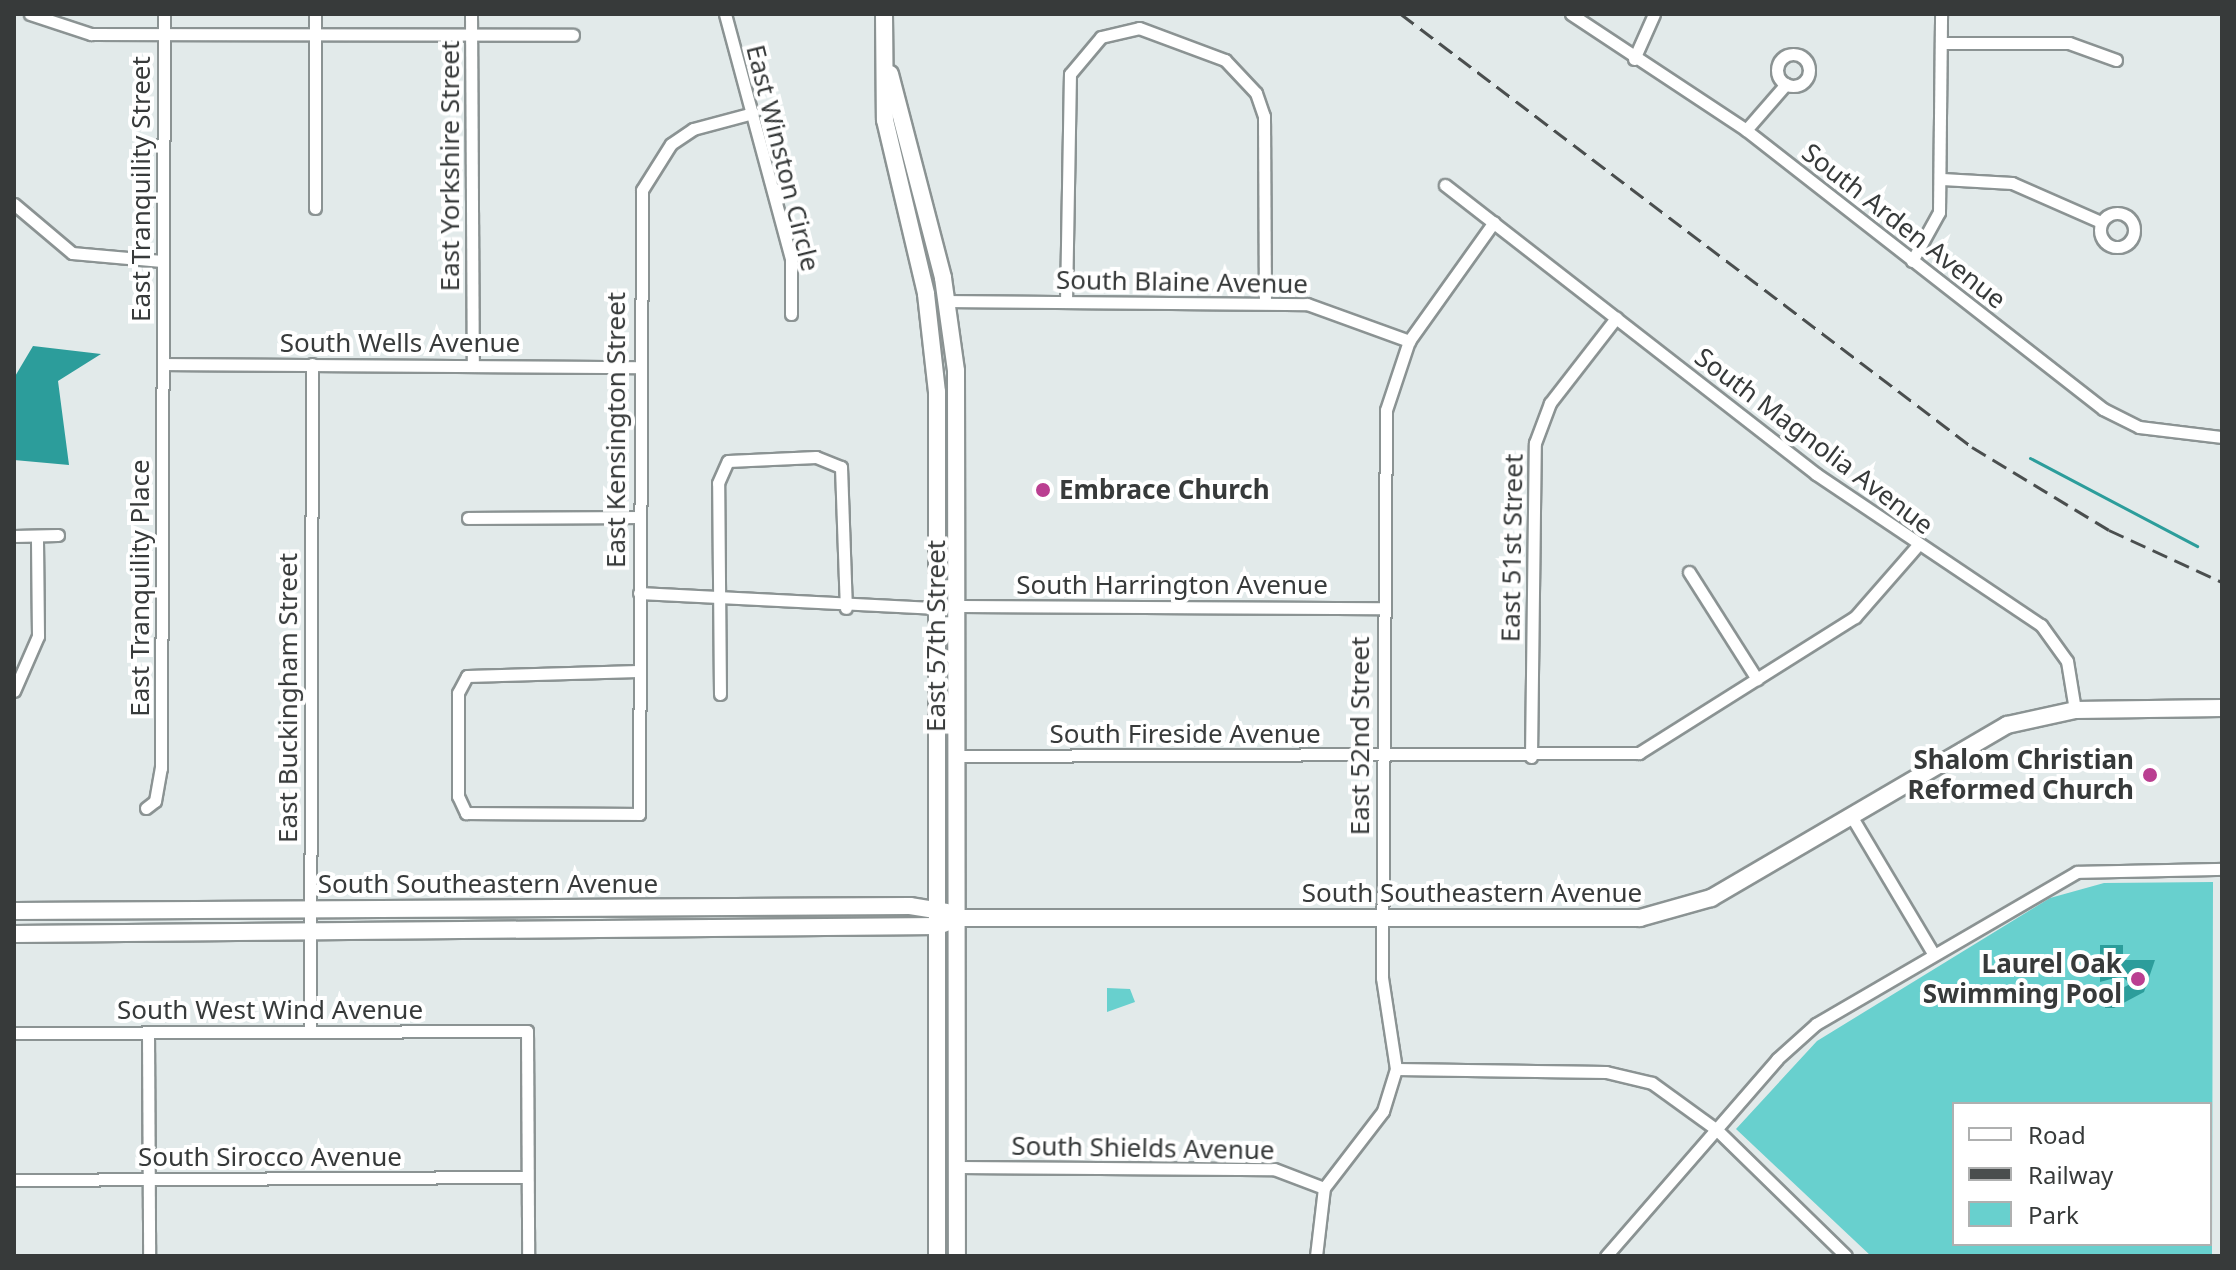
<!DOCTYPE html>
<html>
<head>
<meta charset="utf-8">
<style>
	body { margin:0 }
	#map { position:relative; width:2236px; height:1270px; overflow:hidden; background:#e2eaea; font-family:"Noto Sans",sans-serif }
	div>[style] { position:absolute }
	.green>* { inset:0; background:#68d0ce }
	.water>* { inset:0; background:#2c9d9b }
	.stream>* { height:3px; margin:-1.5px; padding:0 1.5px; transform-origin:1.5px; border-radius:1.5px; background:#2c9d9b }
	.roads { filter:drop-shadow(2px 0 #8b9393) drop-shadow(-2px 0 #8b9393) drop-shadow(0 2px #8b9393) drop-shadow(0 -2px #8b9393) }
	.minor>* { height:11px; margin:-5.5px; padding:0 5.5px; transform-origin:5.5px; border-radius:5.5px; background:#fff }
	.minor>.ring { margin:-5.5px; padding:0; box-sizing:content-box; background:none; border:11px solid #fff; border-radius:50% }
	.secondary>* { height:16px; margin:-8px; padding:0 8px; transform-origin:8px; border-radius:8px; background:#fff }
	.rail>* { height:3px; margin-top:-1.5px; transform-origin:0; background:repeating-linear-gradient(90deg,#4a4e4e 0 16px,transparent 0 24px) }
	.dots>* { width:22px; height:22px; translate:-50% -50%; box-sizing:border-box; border:4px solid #fff; border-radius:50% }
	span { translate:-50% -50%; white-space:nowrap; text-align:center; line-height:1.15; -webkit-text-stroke:8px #fff; paint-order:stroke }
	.street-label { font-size:26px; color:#373a3a }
	.poi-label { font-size:26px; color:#373a3a; font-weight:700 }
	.left { translate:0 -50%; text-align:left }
	.right { translate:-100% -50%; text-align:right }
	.frame { position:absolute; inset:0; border:16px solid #373a3a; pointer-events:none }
	.legend { position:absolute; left:1952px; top:1102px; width:260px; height:144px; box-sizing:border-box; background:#fff; border:2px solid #afb0b0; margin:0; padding:10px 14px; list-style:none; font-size:24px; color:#373a3a }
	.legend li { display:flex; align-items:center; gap:16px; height:40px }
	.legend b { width:40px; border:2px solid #afb0b0 }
</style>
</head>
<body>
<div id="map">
	<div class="green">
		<i style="clip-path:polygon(evenodd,2213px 882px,2212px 1256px,1871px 1256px,1736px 1129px,1817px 1041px,2050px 898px,2104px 883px,2213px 882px,1954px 1104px,2210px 1104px,2210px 1244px,1954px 1244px,1954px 1104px)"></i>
		<i style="clip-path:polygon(1107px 988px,1130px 989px,1135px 1002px,1107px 1012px)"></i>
	</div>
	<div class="water">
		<i style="clip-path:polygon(33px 346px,101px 354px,58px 381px,69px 465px,14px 460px,14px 378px)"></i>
		<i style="clip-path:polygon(2100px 945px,2123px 945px,2123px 960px,2155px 960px,2144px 992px,2114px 1008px,2105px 1008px,2106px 997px,2130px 984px,2122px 976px,2100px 982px)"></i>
	</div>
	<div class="stream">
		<i style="left:2030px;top:458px;width:189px;rotate:27.8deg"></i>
	</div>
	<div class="roads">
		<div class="minor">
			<i style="left:30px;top:14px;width:64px;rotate:18.2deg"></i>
			<i style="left:91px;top:34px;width:482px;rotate:0.1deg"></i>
			<i style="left:315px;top:14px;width:194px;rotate:90deg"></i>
			<i style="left:471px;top:14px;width:351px;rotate:89.7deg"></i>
			<i style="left:725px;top:14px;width:253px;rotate:74.9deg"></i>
			<i style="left:791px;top:258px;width:56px;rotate:90deg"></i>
			<i style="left:1571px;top:14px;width:210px;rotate:33.5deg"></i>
			<i style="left:1746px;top:130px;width:453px;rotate:38deg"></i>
			<i style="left:2103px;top:409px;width:40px;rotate:26.6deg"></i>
			<i style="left:2139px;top:427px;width:84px;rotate:6.9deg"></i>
			<i style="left:1942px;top:43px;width:127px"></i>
			<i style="left:2069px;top:43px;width:50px;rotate:19.9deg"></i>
			<i class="ring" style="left:1777px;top:54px;width:21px;height:21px"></i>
			<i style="left:1634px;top:59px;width:49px;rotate:-66deg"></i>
			<i style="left:1746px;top:130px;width:61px;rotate:-49deg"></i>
			<i style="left:1942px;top:179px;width:70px;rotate:3.3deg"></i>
			<i style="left:2012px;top:183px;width:97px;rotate:23.7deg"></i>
			<i style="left:1445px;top:185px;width:470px;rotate:37.9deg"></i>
			<i style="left:1816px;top:474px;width:271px;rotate:33.9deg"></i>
			<i style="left:2041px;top:625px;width:44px;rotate:54.2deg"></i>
			<i style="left:2067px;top:661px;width:50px;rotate:80.7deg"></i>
			<i style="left:14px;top:204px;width:76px;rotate:40.2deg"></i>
			<i style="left:72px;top:253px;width:90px;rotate:5.1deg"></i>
			<i class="ring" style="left:2100px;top:213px;width:23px;height:23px"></i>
			<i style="left:1912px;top:261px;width:56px;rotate:-61.1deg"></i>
			<i style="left:1939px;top:212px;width:198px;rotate:-89.4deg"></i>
			<i style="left:948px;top:301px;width:359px;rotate:0.5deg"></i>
			<i style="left:1307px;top:304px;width:109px;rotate:19.9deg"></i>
			<i style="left:1066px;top:302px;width:228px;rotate:-89deg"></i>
			<i style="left:1070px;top:74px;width:48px;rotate:-50deg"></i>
			<i style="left:1101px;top:37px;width:39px;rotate:-13deg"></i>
			<i style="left:1139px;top:28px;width:92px;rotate:20.4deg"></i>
			<i style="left:1225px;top:60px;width:45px;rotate:46.8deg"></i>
			<i style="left:1256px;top:93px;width:24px;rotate:71deg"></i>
			<i style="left:1264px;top:116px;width:187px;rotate:89.7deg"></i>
			<i style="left:163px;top:364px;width:474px;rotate:0.4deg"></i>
			<i style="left:468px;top:518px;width:170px;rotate:-0.3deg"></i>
			<i style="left:14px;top:536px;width:44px;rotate:-1.3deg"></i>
			<i style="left:1689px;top:572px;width:127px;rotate:57.6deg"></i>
			<i style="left:639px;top:593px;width:299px;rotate:2.9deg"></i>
			<i style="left:960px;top:606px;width:423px;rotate:0.3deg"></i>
			<i style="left:638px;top:671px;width:171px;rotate:178.3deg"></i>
			<i style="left:467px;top:676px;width:19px;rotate:118deg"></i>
			<i style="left:458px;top:693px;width:103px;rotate:90deg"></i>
			<i style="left:458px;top:796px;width:19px;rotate:65deg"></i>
			<i style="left:466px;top:813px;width:173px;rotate:0.3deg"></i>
			<i style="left:639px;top:814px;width:624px;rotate:-89.72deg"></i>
			<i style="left:642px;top:190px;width:54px;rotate:-57.8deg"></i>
			<i style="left:671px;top:144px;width:27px;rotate:-34deg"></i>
			<i style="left:693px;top:129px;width:62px;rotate:-14.9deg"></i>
			<i style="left:14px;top:691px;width:60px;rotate:-66.4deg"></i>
			<i style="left:38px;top:636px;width:100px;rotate:-90.6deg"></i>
			<i style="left:720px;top:694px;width:211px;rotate:-90.5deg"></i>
			<i style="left:718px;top:483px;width:24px;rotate:-66deg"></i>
			<i style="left:728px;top:461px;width:88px;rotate:-2.6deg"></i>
			<i style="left:816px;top:457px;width:27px;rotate:22deg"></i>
			<i style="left:841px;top:467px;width:141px;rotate:88deg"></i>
			<i style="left:959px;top:756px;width:680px;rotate:-0.25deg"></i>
			<i style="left:1639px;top:753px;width:255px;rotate:-32.2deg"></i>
			<i style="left:1855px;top:617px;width:93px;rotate:-48.9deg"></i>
			<i style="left:1531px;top:757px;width:314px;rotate:-89.3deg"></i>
			<i style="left:1535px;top:443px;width:43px;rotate:-69.4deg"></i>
			<i style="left:1550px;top:403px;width:108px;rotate:-52.2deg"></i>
			<i style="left:146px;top:808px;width:11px;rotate:-38deg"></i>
			<i style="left:155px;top:801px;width:34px;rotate:-80deg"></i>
			<i style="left:161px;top:768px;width:754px;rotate:-89.77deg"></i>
			<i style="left:1850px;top:814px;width:162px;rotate:59.2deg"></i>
			<i style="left:310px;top:1032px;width:668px;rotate:-89.83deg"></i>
			<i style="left:14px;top:1033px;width:513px;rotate:-0.22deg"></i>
			<i style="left:527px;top:1031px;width:225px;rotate:89.7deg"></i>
			<i style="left:148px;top:1033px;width:223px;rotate:89.7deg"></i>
			<i style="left:1396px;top:1069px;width:210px;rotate:0.8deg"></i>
			<i style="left:1606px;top:1072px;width:47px;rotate:13.4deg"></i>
			<i style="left:1652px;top:1083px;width:80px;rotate:35.9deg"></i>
			<i style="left:1717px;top:1130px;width:180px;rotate:44.3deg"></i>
			<i style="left:958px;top:1167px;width:316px;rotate:0.4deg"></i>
			<i style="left:1274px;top:1169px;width:53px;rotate:20.8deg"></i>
			<i style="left:14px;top:1180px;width:513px;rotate:-0.34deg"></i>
			<i style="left:1316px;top:1256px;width:68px;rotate:-83.3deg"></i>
			<i style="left:1324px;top:1188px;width:97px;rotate:-52.5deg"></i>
			<i style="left:1383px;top:1111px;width:44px;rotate:-72.8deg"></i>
			<i style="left:1396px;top:1069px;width:92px;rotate:-98.7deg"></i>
			<i style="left:1382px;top:978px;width:568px;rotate:-89.6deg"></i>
			<i style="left:1386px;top:410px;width:73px;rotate:-71.6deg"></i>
			<i style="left:1409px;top:341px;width:146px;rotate:-54.5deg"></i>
			<i style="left:1606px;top:1256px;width:261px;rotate:-49deg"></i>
			<i style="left:1777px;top:1059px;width:52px;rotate:-41.9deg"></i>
			<i style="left:1816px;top:1024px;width:302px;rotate:-30.2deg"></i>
			<i style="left:2077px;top:872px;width:145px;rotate:-1.2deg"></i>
		</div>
		<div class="secondary">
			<i style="left:884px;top:14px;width:106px;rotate:89.5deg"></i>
			<i style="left:885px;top:120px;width:179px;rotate:76.7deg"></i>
			<i style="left:926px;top:294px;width:99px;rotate:83.6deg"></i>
			<i style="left:937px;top:392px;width:864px;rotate:90deg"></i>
			<i style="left:890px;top:74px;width:211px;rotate:75.4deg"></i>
			<i style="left:943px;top:278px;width:94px;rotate:82deg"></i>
			<i style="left:956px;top:371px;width:885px;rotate:89.94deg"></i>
			<i style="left:14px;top:911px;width:896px;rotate:-0.32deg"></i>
			<i style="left:910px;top:906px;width:37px;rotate:9deg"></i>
			<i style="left:14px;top:934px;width:924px;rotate:-0.5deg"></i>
			<i style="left:938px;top:926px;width:22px;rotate:-21deg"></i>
			<i style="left:959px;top:918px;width:681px"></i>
			<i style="left:1640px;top:918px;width:74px;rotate:-15.7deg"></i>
			<i style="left:1711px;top:898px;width:343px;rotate:-30.3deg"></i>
			<i style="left:2007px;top:725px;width:70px;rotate:-12.4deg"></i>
			<i style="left:2075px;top:710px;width:147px;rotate:-0.8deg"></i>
		</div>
	</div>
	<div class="rail">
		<i style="left:1401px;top:14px;width:717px;rotate:37.17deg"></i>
		<i style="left:1972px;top:447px;width:160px;rotate:31.2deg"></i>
		<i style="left:2109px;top:530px;width:124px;rotate:24.7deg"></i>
	</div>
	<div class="dots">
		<i style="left:1043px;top:490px;background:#ba3f91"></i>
		<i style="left:2150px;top:775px;background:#ba3f91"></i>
		<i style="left:2138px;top:979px;background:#ba3f91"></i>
	</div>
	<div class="street-label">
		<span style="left:783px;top:158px;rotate:76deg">East Winston Circle</span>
		<span style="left:450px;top:166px;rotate:-90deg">East Yorkshire Street</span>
		<span style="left:141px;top:189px;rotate:-90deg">East Tranquility Street</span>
		<span style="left:1904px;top:226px;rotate:38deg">South Arden Avenue</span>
		<span style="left:1182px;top:282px;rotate:1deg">South Blaine Avenue</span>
		<span style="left:400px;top:343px">South Wells Avenue</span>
		<span style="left:616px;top:430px;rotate:-90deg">East Kensington Street</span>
		<span style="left:1814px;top:441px;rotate:37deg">South Magnolia Avenue</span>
		<span style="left:1512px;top:548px;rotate:-89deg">East 51st Street</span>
		<span style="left:1172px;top:585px">South Harrington Avenue</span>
		<span style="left:140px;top:588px;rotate:-90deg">East Tranquility Place</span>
		<span style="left:936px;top:636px;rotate:-90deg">East 57th Street</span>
		<span style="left:288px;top:698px;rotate:-90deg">East Buckingham Street</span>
		<span style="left:1185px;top:734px">South Fireside Avenue</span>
		<span style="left:1360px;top:736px;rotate:-90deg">East 52nd Street</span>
		<span style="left:488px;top:884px">South Southeastern Avenue</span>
		<span style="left:1472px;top:893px">South Southeastern Avenue</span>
		<span style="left:270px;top:1010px">South West Wind Avenue</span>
		<span style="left:1143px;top:1148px;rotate:1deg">South Shields Avenue</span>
		<span style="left:270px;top:1157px">South Sirocco Avenue</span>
	</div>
	<div class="poi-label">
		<span class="left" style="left:1059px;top:490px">Embrace Church</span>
		<span class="right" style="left:2134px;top:775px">Shalom Christian<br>Reformed Church</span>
		<span class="right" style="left:2122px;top:979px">Laurel Oak<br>Swimming Pool</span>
	</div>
	<div class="frame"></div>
	<ul class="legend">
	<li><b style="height:10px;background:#fff"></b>Road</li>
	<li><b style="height:10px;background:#4a4e4e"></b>Railway</li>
	<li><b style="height:22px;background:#68d0ce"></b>Park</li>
	</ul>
</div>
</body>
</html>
